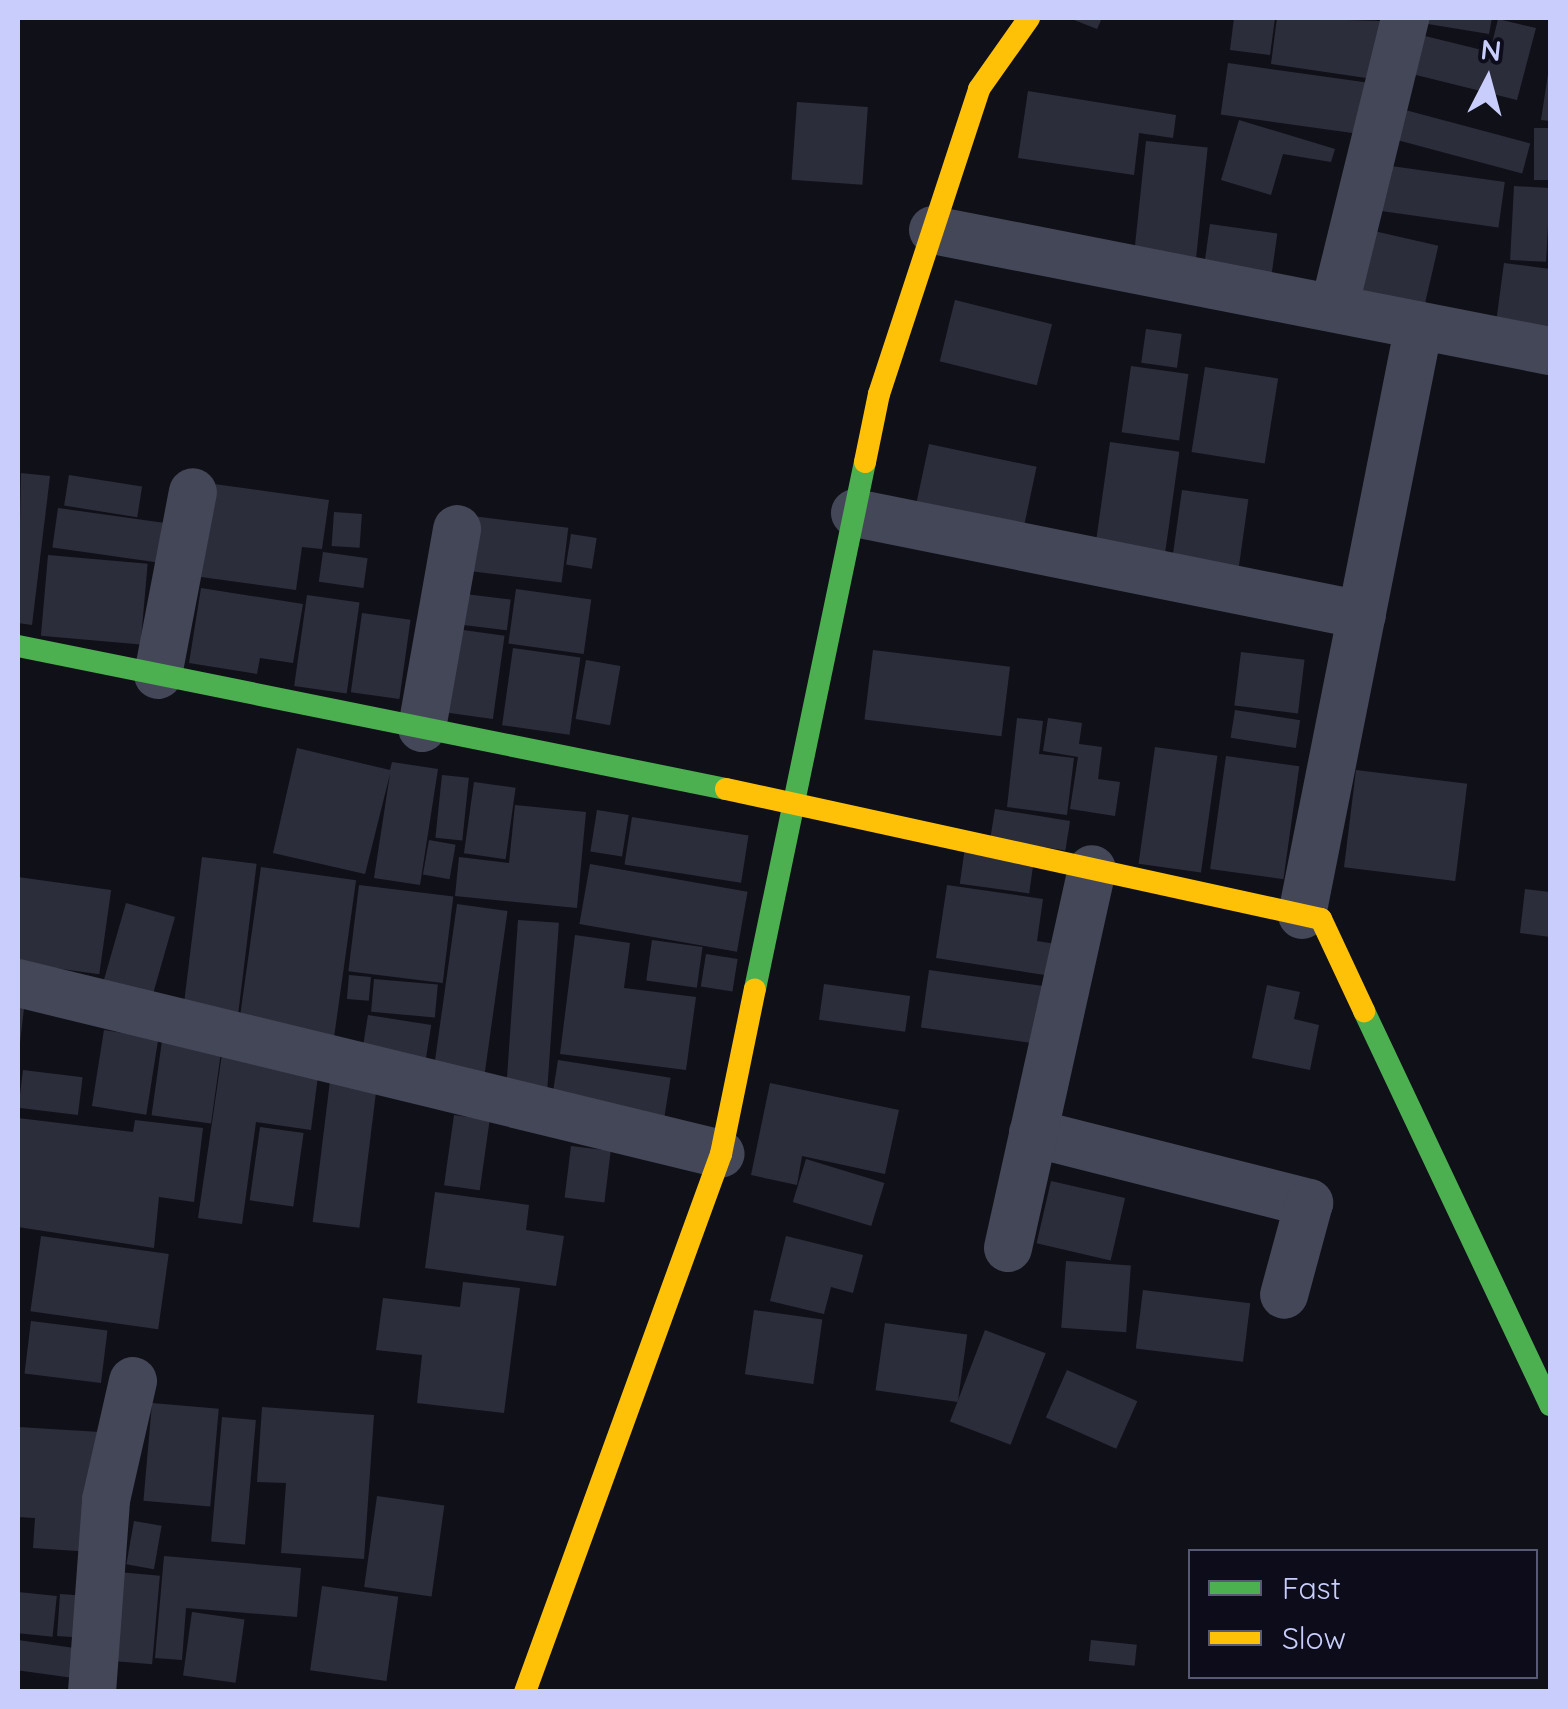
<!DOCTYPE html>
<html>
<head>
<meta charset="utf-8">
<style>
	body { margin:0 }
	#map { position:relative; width:1568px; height:1709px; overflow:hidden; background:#101018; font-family:Quicksand,sans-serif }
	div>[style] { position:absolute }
	.building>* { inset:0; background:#2c2d3a; transform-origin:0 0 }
	.street>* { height:48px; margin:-24px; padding:0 24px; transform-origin:24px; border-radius:24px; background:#444758 }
	.fast>* { height:22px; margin:-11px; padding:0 11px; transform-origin:11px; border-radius:11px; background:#4caf50 }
	.slow>* { height:22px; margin:-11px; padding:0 11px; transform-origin:11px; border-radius:11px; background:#ffc107 }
	span { translate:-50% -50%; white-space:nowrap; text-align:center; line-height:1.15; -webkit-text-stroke:10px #0c0c1b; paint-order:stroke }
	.frame { position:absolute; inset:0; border:20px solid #c8cdfc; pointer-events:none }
	.legend { position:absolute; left:1188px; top:1549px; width:350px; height:130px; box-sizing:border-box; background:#0c0c1b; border:2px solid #575975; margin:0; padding:12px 18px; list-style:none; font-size:30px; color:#c8cdfc }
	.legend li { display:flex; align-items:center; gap:20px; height:50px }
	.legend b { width:50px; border:2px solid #575975 }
	.north { position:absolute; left:1438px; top:30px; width:100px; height:100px; -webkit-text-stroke:8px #0c0c1b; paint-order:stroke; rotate:6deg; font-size:28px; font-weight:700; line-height:40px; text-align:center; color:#c8cdfc }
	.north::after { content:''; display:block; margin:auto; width:35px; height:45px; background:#c8cdfc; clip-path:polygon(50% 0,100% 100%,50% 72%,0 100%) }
</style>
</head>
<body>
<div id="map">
	<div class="building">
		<i style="clip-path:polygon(1069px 18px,1102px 18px,1097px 29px)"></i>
		<i style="clip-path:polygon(1234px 18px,1275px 18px,1270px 55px,1230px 50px)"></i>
		<i style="clip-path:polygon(1277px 18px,1381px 21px,1373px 79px,1271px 64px)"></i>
		<i style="clip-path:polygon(1423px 18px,1492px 18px,1489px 34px,1422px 23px)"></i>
		<i style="clip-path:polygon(1498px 19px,1536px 28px,1517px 100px,1412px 74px,1421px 35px,1490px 52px)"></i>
		<i style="left:1228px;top:63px;width:142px;height:52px;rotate:8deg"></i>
		<i style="clip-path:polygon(1548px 74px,1550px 74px,1550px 121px,1541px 120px)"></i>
		<i style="clip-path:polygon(1028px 91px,1176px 115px,1173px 138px,1139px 133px,1134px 175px,1018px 158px)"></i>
		<i style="left:797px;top:102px;width:71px;height:78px;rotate:4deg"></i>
		<i style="left:1394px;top:107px;width:141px;height:31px;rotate:15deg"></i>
		<i style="clip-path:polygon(1239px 120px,1335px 149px,1331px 162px,1283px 154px,1271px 195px,1221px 180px)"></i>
		<i style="left:1534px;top:128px;width:16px;height:52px"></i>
		<i style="left:1146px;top:141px;width:62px;height:114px;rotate:6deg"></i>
		<i style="left:1384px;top:165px;width:122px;height:46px;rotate:8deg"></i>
		<i style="left:1514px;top:186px;width:36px;height:74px;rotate:3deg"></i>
		<i style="left:1210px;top:224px;width:68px;height:50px;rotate:8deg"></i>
		<i style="left:1374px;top:231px;width:66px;height:68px;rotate:13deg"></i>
		<i style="clip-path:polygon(1504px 263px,1550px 269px,1550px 346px,1494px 338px)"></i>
		<i style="left:955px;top:300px;width:100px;height:63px;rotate:14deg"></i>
		<i style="left:1146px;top:329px;width:36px;height:34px;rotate:8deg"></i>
		<i style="left:1131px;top:366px;width:58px;height:67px;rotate:8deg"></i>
		<i style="left:1205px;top:367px;width:74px;height:86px;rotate:9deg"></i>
		<i style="left:1110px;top:442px;width:70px;height:112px;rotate:8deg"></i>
		<i style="left:929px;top:444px;width:110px;height:77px;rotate:12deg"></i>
		<i style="clip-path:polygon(21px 473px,50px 476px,32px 625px,18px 623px)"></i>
		<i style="left:69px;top:475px;width:74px;height:31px;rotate:9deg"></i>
		<i style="clip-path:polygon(214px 484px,329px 500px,322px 549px,302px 547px,296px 590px,201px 577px)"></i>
		<i style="left:1182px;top:490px;width:67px;height:82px;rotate:8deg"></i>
		<i style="left:58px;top:508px;width:119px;height:40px;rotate:8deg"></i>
		<i style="left:334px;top:512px;width:28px;height:34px;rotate:4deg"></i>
		<i style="left:472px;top:516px;width:97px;height:55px;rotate:7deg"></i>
		<i style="left:571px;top:534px;width:26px;height:31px;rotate:9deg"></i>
		<i style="left:323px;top:552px;width:45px;height:30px;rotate:8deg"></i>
		<i style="left:48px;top:555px;width:100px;height:81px;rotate:5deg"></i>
		<i style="clip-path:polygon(201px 588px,303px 604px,293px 663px,260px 658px,257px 674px,189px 663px)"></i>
		<i style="left:516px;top:589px;width:76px;height:55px;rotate:8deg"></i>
		<i style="left:465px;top:594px;width:46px;height:31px;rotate:7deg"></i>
		<i style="left:307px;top:595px;width:53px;height:92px;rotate:8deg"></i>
		<i style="left:362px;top:613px;width:49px;height:80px;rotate:8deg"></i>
		<i style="left:456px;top:629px;width:49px;height:84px;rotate:8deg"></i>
		<i style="left:513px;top:648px;width:68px;height:78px;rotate:8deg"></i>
		<i style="left:873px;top:650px;width:138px;height:70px;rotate:7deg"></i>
		<i style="left:1241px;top:652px;width:64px;height:54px;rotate:7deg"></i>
		<i style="left:586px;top:660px;width:35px;height:60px;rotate:10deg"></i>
		<i style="left:1235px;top:710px;width:66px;height:28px;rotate:9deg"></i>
		<i style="clip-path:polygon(1017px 718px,1043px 721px,1039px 754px,1074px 758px,1067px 815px,1007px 807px)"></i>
		<i style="clip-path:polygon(1048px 718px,1082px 723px,1079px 744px,1102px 747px,1098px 779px,1120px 782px,1115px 816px,1070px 809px,1078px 757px,1043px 751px)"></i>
		<i style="left:1155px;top:747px;width:63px;height:118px;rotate:8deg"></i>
		<i style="clip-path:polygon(297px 748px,390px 770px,392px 762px,438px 769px,420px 885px,374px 878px,390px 774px,365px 874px,273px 853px)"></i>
		<i style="left:1226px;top:756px;width:74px;height:114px;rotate:8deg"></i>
		<i style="left:1356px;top:770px;width:112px;height:98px;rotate:7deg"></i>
		<i style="left:442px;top:775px;width:27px;height:63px;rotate:6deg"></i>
		<i style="left:474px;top:782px;width:42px;height:72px;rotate:8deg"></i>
		<i style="clip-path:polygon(515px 805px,586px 812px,577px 908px,455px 896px,459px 857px,509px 863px)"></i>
		<i style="left:995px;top:809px;width:76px;height:30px;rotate:9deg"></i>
		<i style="left:597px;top:810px;width:32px;height:42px;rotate:9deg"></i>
		<i style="left:632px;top:817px;width:118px;height:48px;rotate:9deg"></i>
		<i style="left:429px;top:840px;width:27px;height:35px;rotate:10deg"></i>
		<i style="left:965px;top:847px;width:70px;height:37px;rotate:8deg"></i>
		<i style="left:202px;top:857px;width:55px;height:153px;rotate:7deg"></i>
		<i style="left:590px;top:864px;width:160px;height:61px;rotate:10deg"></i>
		<i style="left:261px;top:867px;width:96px;height:159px;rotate:8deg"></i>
		<i style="left:18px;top:877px;width:94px;height:85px;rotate:8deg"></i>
		<i style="left:359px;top:885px;width:95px;height:87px;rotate:7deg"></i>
		<i style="clip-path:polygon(947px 885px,1043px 899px,1037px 941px,1056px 944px,1051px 976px,936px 958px)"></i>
		<i style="clip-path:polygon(1525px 889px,1550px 892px,1550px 937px,1520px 933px)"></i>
		<i style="left:126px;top:903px;width:51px;height:84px;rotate:16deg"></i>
		<i style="left:457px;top:904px;width:51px;height:170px;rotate:8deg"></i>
		<i style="left:518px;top:920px;width:41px;height:171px;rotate:4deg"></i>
		<i style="clip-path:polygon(575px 935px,630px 943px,624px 988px,696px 997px,686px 1070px,560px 1054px)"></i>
		<i style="left:652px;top:940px;width:51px;height:41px;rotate:8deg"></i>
		<i style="left:706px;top:954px;width:32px;height:33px;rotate:9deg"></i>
		<i style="left:929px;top:970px;width:119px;height:58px;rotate:8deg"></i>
		<i style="left:349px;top:975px;width:22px;height:24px;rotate:5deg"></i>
		<i style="left:374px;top:979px;width:64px;height:33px;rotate:5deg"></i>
		<i style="left:824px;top:984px;width:87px;height:36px;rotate:8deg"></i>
		<i style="clip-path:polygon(1267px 985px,1300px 992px,1294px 1019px,1319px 1025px,1310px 1070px,1252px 1058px)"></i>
		<i style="clip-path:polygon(18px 990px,26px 991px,20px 1043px,18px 1043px)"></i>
		<i style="left:368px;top:1015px;width:64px;height:38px;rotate:9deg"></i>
		<i style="left:104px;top:1030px;width:55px;height:77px;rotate:9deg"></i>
		<i style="left:162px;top:1041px;width:60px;height:75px;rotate:8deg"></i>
		<i style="clip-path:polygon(222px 1054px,319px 1068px,311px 1130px,256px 1122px,242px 1224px,198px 1218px)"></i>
		<i style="left:558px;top:1060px;width:114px;height:49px;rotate:9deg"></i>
		<i style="left:23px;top:1070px;width:60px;height:38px;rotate:7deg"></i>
		<i style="left:330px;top:1081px;width:47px;height:142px;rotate:7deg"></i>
		<i style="clip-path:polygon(770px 1083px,899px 1110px,885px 1174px,802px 1156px,797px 1185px,751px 1175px)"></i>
		<i style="left:454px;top:1115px;width:36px;height:71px;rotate:8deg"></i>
		<i style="clip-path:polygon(18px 1118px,133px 1132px,135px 1120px,203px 1128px,194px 1202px,159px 1197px,154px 1248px,18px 1227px)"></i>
		<i style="left:260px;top:1127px;width:44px;height:74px;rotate:8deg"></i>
		<i style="left:571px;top:1146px;width:40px;height:52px;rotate:7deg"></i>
		<i style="left:806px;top:1159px;width:82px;height:45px;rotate:17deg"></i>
		<i style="left:1051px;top:1181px;width:76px;height:64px;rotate:13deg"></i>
		<i style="clip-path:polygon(435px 1192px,529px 1205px,526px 1230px,564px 1236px,556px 1286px,425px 1268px)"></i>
		<i style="left:41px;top:1236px;width:129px;height:76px;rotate:8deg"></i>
		<i style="clip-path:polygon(786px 1236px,863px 1255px,853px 1293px,831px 1287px,824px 1314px,770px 1301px)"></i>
		<i style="left:1066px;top:1261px;width:65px;height:67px;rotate:4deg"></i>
		<i style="clip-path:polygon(463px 1282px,520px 1288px,504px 1413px,417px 1403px,422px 1355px,376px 1350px,383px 1298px,460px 1307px)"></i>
		<i style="left:1143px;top:1290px;width:108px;height:59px;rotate:7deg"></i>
		<i style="left:754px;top:1310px;width:69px;height:65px;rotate:8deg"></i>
		<i style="left:31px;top:1321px;width:77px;height:53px;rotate:7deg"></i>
		<i style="left:885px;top:1323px;width:83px;height:68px;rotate:8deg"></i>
		<i style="left:985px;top:1330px;width:65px;height:98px;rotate:21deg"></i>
		<i style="left:1067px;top:1370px;width:77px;height:52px;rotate:24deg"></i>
		<i style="left:152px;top:1403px;width:67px;height:98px;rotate:5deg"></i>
		<i style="clip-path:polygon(262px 1407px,374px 1415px,364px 1559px,281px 1553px,286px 1483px,257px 1482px)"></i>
		<i style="left:222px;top:1417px;width:34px;height:125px;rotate:5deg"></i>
		<i style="clip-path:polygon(18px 1427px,100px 1432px,92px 1552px,33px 1548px,35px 1518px,18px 1517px)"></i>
		<i style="left:377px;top:1496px;width:68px;height:92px;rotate:8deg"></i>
		<i style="left:134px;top:1521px;width:28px;height:44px;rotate:10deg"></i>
		<i style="clip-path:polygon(164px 1556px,301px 1568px,297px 1617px,186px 1608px,182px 1660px,155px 1658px)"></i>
		<i style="left:118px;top:1572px;width:42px;height:89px;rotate:5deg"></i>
		<i style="left:322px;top:1586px;width:77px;height:85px;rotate:8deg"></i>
		<i style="left:18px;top:1592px;width:39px;height:41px;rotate:6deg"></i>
		<i style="left:60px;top:1594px;width:31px;height:42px;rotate:4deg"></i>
		<i style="left:192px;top:1612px;width:53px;height:64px;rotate:8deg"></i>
		<i style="left:18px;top:1640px;width:64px;height:30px;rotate:8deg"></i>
		<i style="left:1091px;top:1640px;width:46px;height:21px;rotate:6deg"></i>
	</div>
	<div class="street">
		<i style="left:933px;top:230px;width:629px;rotate:11.1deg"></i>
		<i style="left:1334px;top:308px;width:299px;rotate:-76.2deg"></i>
		<i style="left:855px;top:513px;width:517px;rotate:11.38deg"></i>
		<i style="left:158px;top:675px;width:186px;rotate:-79.2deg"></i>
		<i style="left:422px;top:728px;width:202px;rotate:-80deg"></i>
		<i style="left:1302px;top:915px;width:601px;rotate:-78.78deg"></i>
		<i style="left:18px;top:983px;width:723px;rotate:13.67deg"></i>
		<i style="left:1033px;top:1133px;width:285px;rotate:14.2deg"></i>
		<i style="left:1309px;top:1203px;width:95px;rotate:105.2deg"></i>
		<i style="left:1008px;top:1248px;width:388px;rotate:-77.5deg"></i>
		<i style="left:92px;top:1692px;width:193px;rotate:-85.8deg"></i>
		<i style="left:106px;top:1500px;width:122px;rotate:-77.2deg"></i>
	</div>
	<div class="fast">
		<i style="left:18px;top:646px;width:722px;rotate:11.42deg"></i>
		<i style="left:755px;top:989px;width:538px;rotate:-78.21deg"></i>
		<i style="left:1364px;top:1011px;width:436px;rotate:64.7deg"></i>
	</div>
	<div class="slow">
		<i style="left:865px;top:462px;width:69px;rotate:-78.4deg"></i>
		<i style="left:879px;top:394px;width:321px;rotate:-71.8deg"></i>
		<i style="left:979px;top:89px;width:87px;rotate:-54.8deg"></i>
		<i style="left:726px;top:789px;width:609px;rotate:12.32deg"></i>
		<i style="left:1321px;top:919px;width:102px;rotate:64.9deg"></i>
		<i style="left:525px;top:1692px;width:573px;rotate:-69.98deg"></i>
		<i style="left:721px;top:1154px;width:168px;rotate:-78.4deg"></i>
	</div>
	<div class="frame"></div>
	<ul class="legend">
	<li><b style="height:12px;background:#4caf50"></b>Fast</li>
	<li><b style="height:12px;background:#ffc107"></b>Slow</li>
	</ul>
	<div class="north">N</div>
</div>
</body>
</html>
